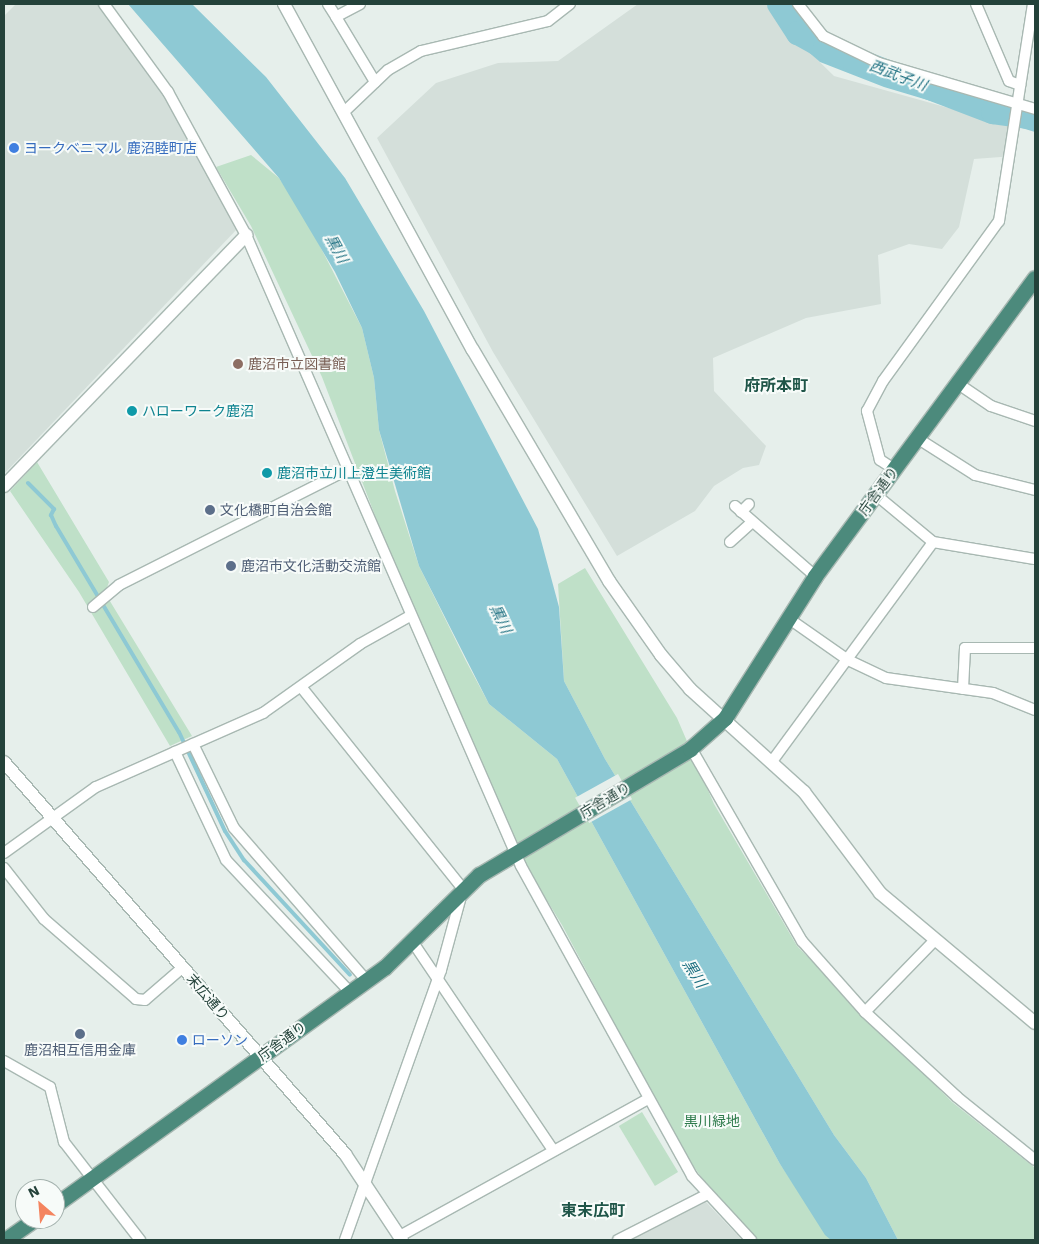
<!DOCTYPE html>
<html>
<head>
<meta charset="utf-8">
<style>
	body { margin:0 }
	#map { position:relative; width:1039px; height:1244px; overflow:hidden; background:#e6efeb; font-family:"Work Sans","Noto Sans JP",sans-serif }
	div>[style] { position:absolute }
	.built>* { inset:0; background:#d4dfda }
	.green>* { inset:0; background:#bfe0c8; transform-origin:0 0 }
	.water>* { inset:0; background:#8ec9d4 }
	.pier>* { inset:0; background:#e6efeb; transform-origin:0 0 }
	.stream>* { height:4px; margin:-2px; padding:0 2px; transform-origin:2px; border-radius:2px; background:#8ec9d4 }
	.river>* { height:24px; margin:-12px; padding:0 12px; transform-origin:12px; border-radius:12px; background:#8ec9d4 }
	.roads { filter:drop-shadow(1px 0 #a8b8b2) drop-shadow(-1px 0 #a8b8b2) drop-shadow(0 1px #a8b8b2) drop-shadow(0 -1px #a8b8b2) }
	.minor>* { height:10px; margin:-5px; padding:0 5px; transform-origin:5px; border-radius:5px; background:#fff }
	.tertiary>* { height:12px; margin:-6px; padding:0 6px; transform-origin:6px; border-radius:6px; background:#fff }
	.trunk>* { height:15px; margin:-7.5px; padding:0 7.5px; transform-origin:7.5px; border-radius:7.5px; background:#4c8a7c }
	.dots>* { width:14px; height:14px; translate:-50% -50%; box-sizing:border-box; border:2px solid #f7fbf9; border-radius:50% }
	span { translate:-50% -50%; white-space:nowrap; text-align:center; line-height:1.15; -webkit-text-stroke:4px #f7fbf9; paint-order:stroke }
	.shop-label { font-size:14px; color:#366cbe }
	.left { translate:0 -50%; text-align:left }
	.education-label { font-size:14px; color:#785e54 }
	.culture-label { font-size:14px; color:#0d838f }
	.street-label { font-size:14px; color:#24423a }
	.service-label { font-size:14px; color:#4e5e75 }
	.park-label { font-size:14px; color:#2d7a4b }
	.water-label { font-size:15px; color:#1c6f80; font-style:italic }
	.quarter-label { font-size:16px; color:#1f5548; font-weight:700 }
	.frame { position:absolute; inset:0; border:5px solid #24423a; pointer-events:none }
	.north { position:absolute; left:15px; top:1179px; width:50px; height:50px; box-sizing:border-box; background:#f7fbf9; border:1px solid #a3b1ad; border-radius:50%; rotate:333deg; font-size:14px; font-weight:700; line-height:20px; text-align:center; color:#24423a }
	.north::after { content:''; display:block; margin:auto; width:18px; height:22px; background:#f4845f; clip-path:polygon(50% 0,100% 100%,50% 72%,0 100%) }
</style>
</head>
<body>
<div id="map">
	<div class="built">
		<i style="clip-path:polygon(16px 4px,100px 4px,170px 97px,238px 228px,4px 474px,4px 16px)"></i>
		<i style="clip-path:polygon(638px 4px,778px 4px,787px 30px,834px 76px,1017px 127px,1014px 156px,974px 159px,959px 227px,942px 249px,909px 244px,878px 255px,881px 304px,806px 318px,713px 358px,714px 391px,766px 446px,759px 465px,743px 468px,714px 486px,695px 511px,617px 556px,493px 352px,377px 138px,436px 83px,498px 63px,558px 61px)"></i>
		<i style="clip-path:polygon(705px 1201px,742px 1240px,631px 1240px,705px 1202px)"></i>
	</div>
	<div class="green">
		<i style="clip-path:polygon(251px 155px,279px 178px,305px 217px,362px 328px,374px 378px,379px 430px,395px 491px,419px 566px,466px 661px,489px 704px,557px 759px,780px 1164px,831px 1240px,757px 1240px,715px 1196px,683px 1152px,562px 925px,529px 871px,384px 539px,322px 377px,251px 226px,216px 167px)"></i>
		<i style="clip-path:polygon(37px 462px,109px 582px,105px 593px,192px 736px,170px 746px,79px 592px,10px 491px)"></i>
		<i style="clip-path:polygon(585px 568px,677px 718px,714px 804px,797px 946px,952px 1102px,1035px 1168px,1035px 1240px,898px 1240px,866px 1178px,834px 1135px,605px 759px,564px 681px,558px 584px)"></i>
		<i style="left:642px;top:1112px;width:70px;height:27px;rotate:59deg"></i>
	</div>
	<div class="water">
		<i style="clip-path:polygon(128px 4px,192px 4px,266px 77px,345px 178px,424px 311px,538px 529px,559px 607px,564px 681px,605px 759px,834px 1135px,866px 1178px,898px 1240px,831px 1240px,825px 1235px,780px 1164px,557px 759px,489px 704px,419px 566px,379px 430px,374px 378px,362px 328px,335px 272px,279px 178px)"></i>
		<i style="clip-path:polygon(776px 4px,785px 4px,798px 25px,838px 61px,1035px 123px,1035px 132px,884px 87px,820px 62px,798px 43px)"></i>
	</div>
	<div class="pier">
		<i style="left:618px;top:774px;width:29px;height:49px;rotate:61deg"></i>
	</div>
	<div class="stream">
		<i style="left:28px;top:483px;width:37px;rotate:45deg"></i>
		<i style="left:54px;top:509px;width:7px;rotate:117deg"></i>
		<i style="left:51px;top:515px;width:12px;rotate:66deg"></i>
		<i style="left:56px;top:526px;width:240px;rotate:59.2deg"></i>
		<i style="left:179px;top:732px;width:109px;rotate:65.1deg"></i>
		<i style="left:225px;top:831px;width:35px;rotate:57deg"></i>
		<i style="left:244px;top:860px;width:156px;rotate:47.3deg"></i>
	</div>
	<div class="river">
		<i style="left:779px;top:4px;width:35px;rotate:57deg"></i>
		<i style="left:798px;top:33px;width:31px;rotate:29deg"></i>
		<i style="left:825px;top:48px;width:180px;rotate:20.9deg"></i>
		<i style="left:993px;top:112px;width:42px;rotate:8.1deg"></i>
	</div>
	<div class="roads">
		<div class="minor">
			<i style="left:104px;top:4px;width:109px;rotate:54deg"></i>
			<i style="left:168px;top:92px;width:163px;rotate:61.4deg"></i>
			<i style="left:246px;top:235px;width:688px;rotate:66.45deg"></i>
			<i style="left:521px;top:866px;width:354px;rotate:61.1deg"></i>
			<i style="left:692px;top:1176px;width:87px;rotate:47.3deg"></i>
			<i style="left:328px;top:4px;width:15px;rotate:58deg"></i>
			<i style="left:360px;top:4px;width:27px;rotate:152deg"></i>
			<i style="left:336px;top:17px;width:76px;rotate:59deg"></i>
			<i style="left:798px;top:4px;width:41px;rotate:52deg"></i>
			<i style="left:823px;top:36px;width:62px;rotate:25.7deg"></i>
			<i style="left:879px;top:63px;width:163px;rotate:16.4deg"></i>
			<i style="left:976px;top:4px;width:84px;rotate:66.8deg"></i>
			<i style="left:1009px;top:81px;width:12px;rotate:20deg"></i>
			<i style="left:343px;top:113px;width:62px;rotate:-43.7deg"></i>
			<i style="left:388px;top:70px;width:38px;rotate:-30deg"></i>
			<i style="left:421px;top:51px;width:130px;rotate:-13.3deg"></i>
			<i style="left:548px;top:21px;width:28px;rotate:-38deg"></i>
			<i style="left:957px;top:383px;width:41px;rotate:34.1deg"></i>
			<i style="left:991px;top:406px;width:46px;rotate:18.8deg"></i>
			<i style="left:917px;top:438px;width:69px;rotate:32.5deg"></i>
			<i style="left:975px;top:475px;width:62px;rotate:14deg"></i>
			<i style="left:894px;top:469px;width:17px;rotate:-147deg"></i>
			<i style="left:880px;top:460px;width:51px;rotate:-104.9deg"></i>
			<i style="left:867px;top:411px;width:34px;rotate:-62deg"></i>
			<i style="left:883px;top:381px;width:198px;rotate:-54.1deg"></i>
			<i style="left:999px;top:221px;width:220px;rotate:-81.1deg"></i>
			<i style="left:875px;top:494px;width:75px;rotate:39.6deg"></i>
			<i style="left:933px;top:542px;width:103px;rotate:9.5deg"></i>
			<i style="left:735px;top:506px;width:106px;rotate:41.2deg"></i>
			<i style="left:741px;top:512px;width:11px;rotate:-45deg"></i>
			<i style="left:730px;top:542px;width:28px;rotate:-42deg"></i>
			<i style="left:93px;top:607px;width:34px;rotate:-40deg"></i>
			<i style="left:119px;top:585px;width:258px;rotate:-26.8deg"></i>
			<i style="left:788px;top:618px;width:73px;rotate:35deg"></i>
			<i style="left:848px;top:660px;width:42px;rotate:25.3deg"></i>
			<i style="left:886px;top:678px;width:108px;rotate:8deg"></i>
			<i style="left:993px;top:693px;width:45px;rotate:22deg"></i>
			<i style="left:302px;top:688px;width:258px;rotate:51.3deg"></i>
			<i style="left:463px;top:889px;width:84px;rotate:105.2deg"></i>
			<i style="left:441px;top:970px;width:287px;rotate:109.6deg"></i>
			<i style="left:963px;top:689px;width:41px;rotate:-87.2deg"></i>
			<i style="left:965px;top:648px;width:70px"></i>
			<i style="left:193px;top:744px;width:93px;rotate:64deg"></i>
			<i style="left:234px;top:828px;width:201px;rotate:49deg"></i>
			<i style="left:691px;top:748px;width:223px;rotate:60.1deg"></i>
			<i style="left:802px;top:941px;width:95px;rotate:48.4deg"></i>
			<i style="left:865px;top:1012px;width:125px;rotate:42.7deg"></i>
			<i style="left:957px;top:1097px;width:100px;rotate:38.9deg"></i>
			<i style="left:175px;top:752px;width:119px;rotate:64.7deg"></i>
			<i style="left:226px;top:860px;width:181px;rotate:46.8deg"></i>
			<i style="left:773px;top:760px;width:270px;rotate:-53.7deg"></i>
			<i style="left:4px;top:853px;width:113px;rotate:-35.7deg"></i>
			<i style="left:96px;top:787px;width:183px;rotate:-23.9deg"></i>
			<i style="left:263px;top:713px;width:119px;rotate:-35.4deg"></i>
			<i style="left:360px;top:644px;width:57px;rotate:-29.2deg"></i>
			<i style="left:4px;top:868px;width:65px;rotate:51.9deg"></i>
			<i style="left:44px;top:919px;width:122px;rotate:41deg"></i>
			<i style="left:136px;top:999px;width:9px;rotate:6deg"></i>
			<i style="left:145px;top:1000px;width:49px;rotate:-40.9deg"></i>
			<i style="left:412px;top:941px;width:252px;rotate:56deg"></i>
			<i style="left:865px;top:1012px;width:100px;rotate:-45.8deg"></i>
			<i style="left:4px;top:1061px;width:53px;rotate:29.5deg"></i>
			<i style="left:50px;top:1087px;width:57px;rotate:75.7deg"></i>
			<i style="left:64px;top:1142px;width:124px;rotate:52.2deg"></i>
			<i style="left:400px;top:1236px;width:283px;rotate:-28.9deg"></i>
			<i style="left:618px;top:1240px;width:99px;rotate:-27.1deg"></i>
		</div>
		<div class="tertiary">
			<i style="left:284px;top:4px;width:394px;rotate:61.4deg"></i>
			<i style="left:473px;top:350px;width:268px;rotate:59.5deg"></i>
			<i style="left:609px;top:581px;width:90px;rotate:54.9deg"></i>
			<i style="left:661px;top:655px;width:45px;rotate:49.5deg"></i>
			<i style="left:690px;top:689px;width:154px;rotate:42.1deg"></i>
			<i style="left:804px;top:792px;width:126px;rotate:53deg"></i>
			<i style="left:880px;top:893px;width:202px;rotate:40deg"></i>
			<i style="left:4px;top:486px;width:349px;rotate:-46deg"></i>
			<i style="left:4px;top:762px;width:520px;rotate:48.98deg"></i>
			<i style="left:345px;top:1154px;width:103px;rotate:56.5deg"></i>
		</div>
		<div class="trunk">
			<i style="left:55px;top:1205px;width:407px;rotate:-35.8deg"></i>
			<i style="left:385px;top:967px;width:132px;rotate:-44.4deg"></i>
			<i style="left:479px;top:875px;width:246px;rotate:-30.8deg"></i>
			<i style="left:690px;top:749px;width:47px;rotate:-41.5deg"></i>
			<i style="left:725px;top:718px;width:168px;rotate:-57.6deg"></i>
			<i style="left:815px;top:576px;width:370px;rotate:-53.6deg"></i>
			<i style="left:5px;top:1240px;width:37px;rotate:-35deg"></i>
		</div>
	</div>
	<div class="dots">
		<i style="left:14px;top:148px;background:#3f7fe0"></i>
		<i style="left:238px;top:364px;background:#8d6e63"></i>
		<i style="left:132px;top:411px;background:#0f9aa8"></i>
		<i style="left:267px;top:473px;background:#0f9aa8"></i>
		<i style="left:210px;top:510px;background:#5c6f8a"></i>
		<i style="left:231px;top:566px;background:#5c6f8a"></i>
		<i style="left:80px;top:1034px;background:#5c6f8a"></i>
		<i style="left:182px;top:1040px;background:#3f7fe0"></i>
	</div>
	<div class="shop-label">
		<span class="left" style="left:24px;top:148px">ヨークベニマル 鹿沼睦町店</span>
		<span class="left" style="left:192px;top:1040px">ローソン</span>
	</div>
	<div class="education-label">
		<span class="left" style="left:248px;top:364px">鹿沼市立図書館</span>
	</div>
	<div class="culture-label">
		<span class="left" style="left:142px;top:411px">ハローワーク鹿沼</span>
		<span class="left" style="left:277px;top:473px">鹿沼市立川上澄生美術館</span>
	</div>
	<div class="street-label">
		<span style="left:878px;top:491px;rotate:-54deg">庁舎通り</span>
		<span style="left:605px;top:800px;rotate:-31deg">庁舎通り</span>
		<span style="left:208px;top:997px;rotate:49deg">末広通り</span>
		<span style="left:282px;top:1041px;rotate:-36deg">庁舎通り</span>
	</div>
	<div class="service-label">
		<span class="left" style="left:220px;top:510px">文化橋町自治会館</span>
		<span class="left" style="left:241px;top:566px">鹿沼市文化活動交流館</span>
		<span style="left:80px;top:1050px">鹿沼相互信用金庫</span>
	</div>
	<div class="park-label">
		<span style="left:712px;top:1121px">黒川緑地</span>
	</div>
	<div class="water-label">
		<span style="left:898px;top:76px;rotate:21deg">西武子川</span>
		<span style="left:336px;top:249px;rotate:61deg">黒川</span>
		<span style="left:500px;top:619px;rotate:64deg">黒川</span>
		<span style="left:694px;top:974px;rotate:58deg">黒川</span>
	</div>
	<div class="quarter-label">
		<span style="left:776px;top:386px">府所本町</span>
		<span style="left:593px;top:1211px">東末広町</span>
	</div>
	<div class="frame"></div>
	<div class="north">N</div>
</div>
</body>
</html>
